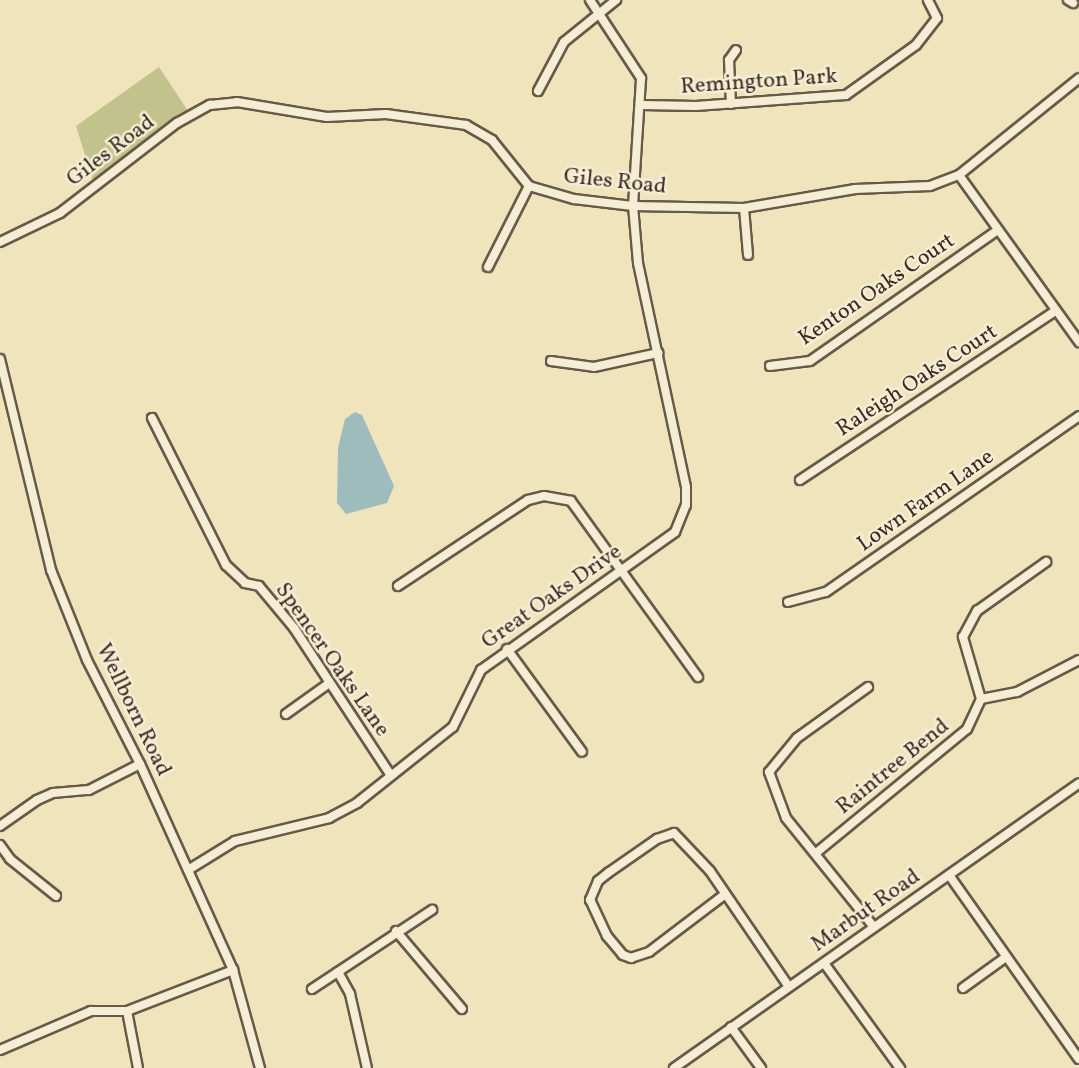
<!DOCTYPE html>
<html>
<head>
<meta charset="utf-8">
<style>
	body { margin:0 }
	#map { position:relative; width:1079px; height:1068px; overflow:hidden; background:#f0e4bd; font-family:Vollkorn,serif }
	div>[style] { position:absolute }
	.green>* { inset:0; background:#c1c28c }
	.water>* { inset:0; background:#9ebcbb }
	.roads { filter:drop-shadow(2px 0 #675a48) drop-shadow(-2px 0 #675a48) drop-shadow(0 2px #675a48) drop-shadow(0 -2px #675a48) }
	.minor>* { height:8px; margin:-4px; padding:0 4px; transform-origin:4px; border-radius:4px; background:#f5edd4 }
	span { translate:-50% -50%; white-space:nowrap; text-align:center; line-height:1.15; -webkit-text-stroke:5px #f5edd4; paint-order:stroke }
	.street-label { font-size:22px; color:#392c21 }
</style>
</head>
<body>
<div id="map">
	<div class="green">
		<i style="clip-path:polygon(159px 67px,188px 111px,93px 181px,76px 126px)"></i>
	</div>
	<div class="water">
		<i style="clip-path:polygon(355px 412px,362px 415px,394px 486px,387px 503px,346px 514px,337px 503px,338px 448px,345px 419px)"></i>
	</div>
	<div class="roads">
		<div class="minor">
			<i style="left:1068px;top:0;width:6px;rotate:31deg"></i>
			<i style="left:538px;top:91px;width:55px;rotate:-62deg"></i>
			<i style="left:564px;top:42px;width:67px;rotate:-38.9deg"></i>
			<i style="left:731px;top:104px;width:44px;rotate:-92.6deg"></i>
			<i style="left:729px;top:60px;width:12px;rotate:-55deg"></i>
			<i style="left:642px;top:105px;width:54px;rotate:1.1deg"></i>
			<i style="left:696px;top:106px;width:150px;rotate:-4.2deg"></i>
			<i style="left:846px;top:95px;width:86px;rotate:-35.5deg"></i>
			<i style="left:916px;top:45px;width:34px;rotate:-52deg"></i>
			<i style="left:937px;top:18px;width:20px;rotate:-117deg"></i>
			<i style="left:959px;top:175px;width:206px;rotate:54.3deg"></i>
			<i style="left:744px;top:208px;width:47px;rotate:85.1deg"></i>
			<i style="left:0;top:242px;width:67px;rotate:-25.8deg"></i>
			<i style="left:60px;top:213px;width:148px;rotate:-37.6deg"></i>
			<i style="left:177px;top:123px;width:38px;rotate:-29deg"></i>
			<i style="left:210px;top:105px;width:27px;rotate:-6deg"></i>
			<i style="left:237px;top:102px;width:91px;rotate:9.5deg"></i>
			<i style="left:327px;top:117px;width:59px;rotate:-2.9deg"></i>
			<i style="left:386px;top:114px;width:81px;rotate:7.8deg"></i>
			<i style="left:466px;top:125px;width:30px;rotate:30deg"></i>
			<i style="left:492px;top:140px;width:59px;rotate:51.2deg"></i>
			<i style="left:529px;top:186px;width:47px;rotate:16.1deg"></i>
			<i style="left:574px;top:199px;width:59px;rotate:6.8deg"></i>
			<i style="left:633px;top:206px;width:111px;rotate:1deg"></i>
			<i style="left:744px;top:208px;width:113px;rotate:-9.7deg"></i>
			<i style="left:855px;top:189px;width:75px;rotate:-2.3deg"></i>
			<i style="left:930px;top:186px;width:31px;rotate:-21deg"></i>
			<i style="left:959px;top:175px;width:154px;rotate:-38.9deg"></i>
			<i style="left:488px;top:267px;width:91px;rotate:-63.2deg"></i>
			<i style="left:0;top:359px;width:217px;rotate:76.4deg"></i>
			<i style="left:51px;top:570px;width:97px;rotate:68.2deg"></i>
			<i style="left:87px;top:660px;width:117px;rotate:63deg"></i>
			<i style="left:140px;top:764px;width:226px;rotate:65.7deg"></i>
			<i style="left:233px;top:970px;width:102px;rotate:74.6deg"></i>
			<i style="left:551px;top:361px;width:43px;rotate:7.9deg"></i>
			<i style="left:594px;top:367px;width:66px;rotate:-12.3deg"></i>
			<i style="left:770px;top:366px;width:40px;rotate:-7.1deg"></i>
			<i style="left:810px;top:361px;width:229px;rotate:-34.9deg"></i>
			<i style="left:152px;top:418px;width:165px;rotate:63.3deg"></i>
			<i style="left:226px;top:565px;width:26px;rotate:43deg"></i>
			<i style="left:245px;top:583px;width:14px;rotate:12deg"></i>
			<i style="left:259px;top:586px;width:55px;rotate:50.2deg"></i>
			<i style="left:294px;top:628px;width:175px;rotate:56.7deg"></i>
			<i style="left:800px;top:480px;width:305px;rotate:-33.5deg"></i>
			<i style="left:398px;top:586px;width:156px;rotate:-33.5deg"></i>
			<i style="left:528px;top:500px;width:16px;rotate:-14deg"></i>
			<i style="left:544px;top:496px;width:27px;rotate:10deg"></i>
			<i style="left:571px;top:501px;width:217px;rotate:54.2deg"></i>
			<i style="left:788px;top:602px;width:39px;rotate:-15deg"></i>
			<i style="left:826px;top:592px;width:308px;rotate:-34.8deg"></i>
			<i style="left:507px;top:649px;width:127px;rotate:53.9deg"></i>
			<i style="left:868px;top:687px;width:87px;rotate:144.3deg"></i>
			<i style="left:797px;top:738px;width:44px;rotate:129.5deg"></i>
			<i style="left:769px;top:772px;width:49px;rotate:69.7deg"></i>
			<i style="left:786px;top:818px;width:139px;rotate:51.1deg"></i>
			<i style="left:981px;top:699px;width:37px;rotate:-11deg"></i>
			<i style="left:1017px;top:692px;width:70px;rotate:-27.3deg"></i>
			<i style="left:286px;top:714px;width:52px;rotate:-35.5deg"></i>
			<i style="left:0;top:826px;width:45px;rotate:-35.1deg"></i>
			<i style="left:37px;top:800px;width:17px;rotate:-24deg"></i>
			<i style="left:53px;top:793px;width:36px;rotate:-5deg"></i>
			<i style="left:89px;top:790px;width:57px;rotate:-27deg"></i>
			<i style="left:0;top:845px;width:17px;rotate:54deg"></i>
			<i style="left:10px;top:859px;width:59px;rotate:38.8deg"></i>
			<i style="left:816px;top:853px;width:195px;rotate:-39.4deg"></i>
			<i style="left:967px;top:729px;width:33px;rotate:-65deg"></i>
			<i style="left:981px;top:699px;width:65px;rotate:-106.2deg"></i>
			<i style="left:963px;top:637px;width:30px;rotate:-62deg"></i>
			<i style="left:977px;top:611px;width:85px;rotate:-35.4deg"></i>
			<i style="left:188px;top:870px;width:55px;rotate:-31.7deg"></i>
			<i style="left:235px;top:841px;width:97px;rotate:-13.7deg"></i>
			<i style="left:329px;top:818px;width:32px;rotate:-28deg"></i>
			<i style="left:357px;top:803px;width:122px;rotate:-38.4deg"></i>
			<i style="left:453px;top:727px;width:64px;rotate:-63.8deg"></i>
			<i style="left:481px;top:670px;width:238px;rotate:-35.4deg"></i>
			<i style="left:675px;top:532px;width:29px;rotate:-68deg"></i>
			<i style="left:686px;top:505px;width:18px;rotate:-90deg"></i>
			<i style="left:686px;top:487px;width:229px;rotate:-102.1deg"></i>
			<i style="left:638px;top:263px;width:57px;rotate:-95deg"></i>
			<i style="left:633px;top:206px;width:128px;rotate:-86.4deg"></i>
			<i style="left:641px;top:78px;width:93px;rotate:-123.2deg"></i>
			<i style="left:949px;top:875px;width:225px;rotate:54.8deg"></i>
			<i style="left:724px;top:895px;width:94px;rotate:142.8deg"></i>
			<i style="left:649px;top:952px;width:19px;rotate:162deg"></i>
			<i style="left:631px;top:958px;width:9px;rotate:-159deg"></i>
			<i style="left:623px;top:955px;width:25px;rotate:-130deg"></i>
			<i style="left:607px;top:936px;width:40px;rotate:-115deg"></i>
			<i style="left:590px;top:900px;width:21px;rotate:-67deg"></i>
			<i style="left:598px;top:881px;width:13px;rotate:-39deg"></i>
			<i style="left:608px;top:873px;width:60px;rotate:-34.8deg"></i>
			<i style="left:657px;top:839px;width:18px;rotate:-19deg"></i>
			<i style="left:674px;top:833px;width:52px;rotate:46.5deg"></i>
			<i style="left:710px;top:871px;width:140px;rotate:55.7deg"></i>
			<i style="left:396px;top:931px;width:102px;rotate:49.8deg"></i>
			<i style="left:824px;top:963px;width:130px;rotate:54.1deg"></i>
			<i style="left:338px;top:972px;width:25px;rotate:61deg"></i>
			<i style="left:350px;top:994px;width:76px;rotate:77.1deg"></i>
			<i style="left:963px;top:988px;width:53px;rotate:-35.8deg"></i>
			<i style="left:312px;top:989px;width:144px;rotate:-33.4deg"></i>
			<i style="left:127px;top:1011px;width:58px;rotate:79.1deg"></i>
			<i style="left:731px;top:1027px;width:51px;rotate:53.8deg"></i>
			<i style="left:0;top:1050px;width:99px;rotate:-23.2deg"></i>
			<i style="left:91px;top:1011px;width:36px"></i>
			<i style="left:127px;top:1011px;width:114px;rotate:-21.1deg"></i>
			<i style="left:674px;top:1068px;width:495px;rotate:-35.1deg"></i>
		</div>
	</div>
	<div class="street-label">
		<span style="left:759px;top:82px;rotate:-4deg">Remington Park</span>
		<span style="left:111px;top:151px;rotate:-37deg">Giles Road</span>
		<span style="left:615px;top:182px;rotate:6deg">Giles Road</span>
		<span style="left:877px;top:290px;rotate:-34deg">Kenton Oaks Court</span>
		<span style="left:917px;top:381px;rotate:-33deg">Raleigh Oaks Court</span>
		<span style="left:926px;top:501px;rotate:-35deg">Lown Farm Lane</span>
		<span style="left:552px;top:597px;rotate:-35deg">Great Oaks Drive</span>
		<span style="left:332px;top:660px;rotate:55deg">Spencer Oaks Lane</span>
		<span style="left:133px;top:710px;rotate:64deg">Wellborn Road</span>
		<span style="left:893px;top:767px;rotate:-39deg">Raintree Bend</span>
		<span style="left:866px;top:911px;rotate:-35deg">Marbut Road</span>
	</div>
</div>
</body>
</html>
